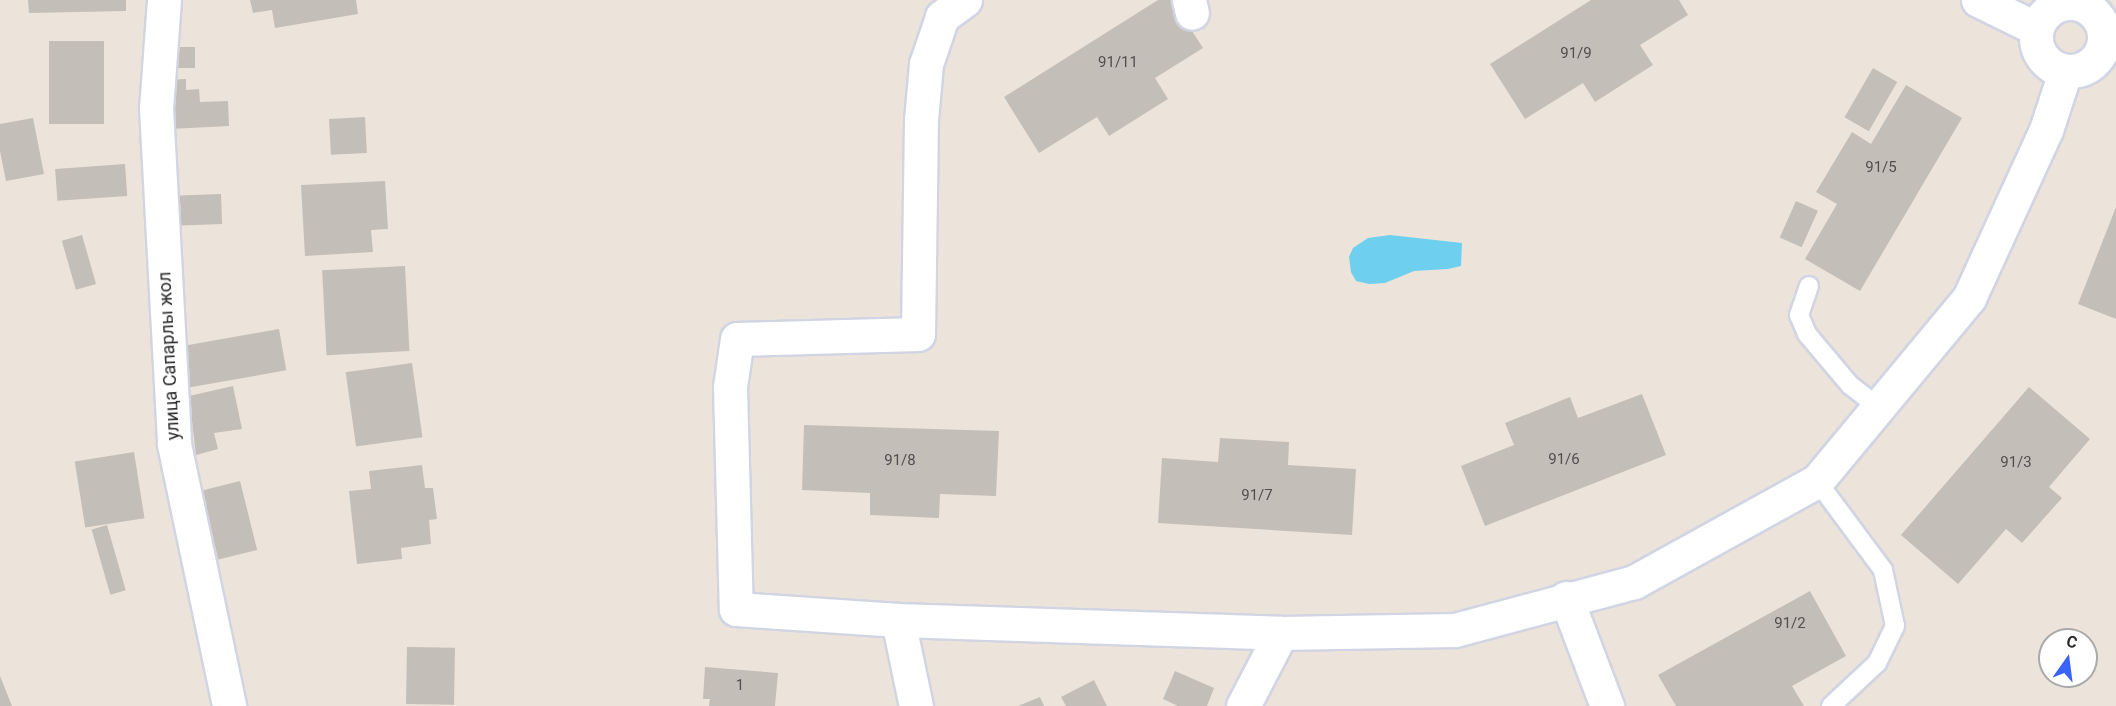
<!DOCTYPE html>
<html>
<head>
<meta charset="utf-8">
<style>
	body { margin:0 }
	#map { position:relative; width:2116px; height:706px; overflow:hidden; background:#ece4db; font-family:Roboto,sans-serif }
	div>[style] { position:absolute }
	.water>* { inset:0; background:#6ed0ee }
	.building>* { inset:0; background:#c4beb8; transform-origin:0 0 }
	.roads { filter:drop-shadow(2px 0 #d1d4e2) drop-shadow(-2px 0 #d1d4e2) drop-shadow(0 2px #d1d4e2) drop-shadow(0 -2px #d1d4e2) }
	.lane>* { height:18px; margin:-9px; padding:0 9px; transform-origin:9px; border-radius:9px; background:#fff }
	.street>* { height:33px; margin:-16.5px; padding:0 16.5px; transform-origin:16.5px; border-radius:16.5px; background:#fff }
	.street>.ring { margin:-16.5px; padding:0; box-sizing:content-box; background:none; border:33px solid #fff; border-radius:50% }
	.secondary>* { height:33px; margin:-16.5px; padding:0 16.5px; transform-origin:16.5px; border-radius:16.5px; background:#fff }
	span { translate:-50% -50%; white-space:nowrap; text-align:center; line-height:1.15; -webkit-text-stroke:5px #fff; paint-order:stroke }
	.number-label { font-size:15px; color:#504f4e }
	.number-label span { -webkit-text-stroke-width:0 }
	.street-label { font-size:18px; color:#2a2a2a }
	.north { position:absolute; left:2038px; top:628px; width:60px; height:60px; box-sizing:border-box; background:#fff; border:2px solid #aaa; border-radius:50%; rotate:14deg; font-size:16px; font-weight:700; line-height:24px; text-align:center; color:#2a2a2a }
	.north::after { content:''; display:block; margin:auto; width:21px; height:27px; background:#3a63fa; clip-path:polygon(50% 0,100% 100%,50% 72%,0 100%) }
</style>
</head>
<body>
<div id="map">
	<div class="water">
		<i style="clip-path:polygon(1390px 235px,1462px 243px,1461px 266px,1448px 269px,1414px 271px,1385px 283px,1369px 284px,1356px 281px,1351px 272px,1349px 257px,1353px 248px,1368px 238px)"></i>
	</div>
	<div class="building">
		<i style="clip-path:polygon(28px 0,126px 0,126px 11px,29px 13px)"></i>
		<i style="clip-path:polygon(250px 0,356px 0,358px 14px,275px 28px,272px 10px,253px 13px)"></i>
		<i style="clip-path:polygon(1158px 0,1172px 0,1203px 48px,1155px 78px,1168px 99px,1109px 136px,1097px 117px,1039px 153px,1004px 97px)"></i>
		<i style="clip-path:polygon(1591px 0,1679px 0,1688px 15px,1640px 45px,1653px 65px,1595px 102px,1583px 83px,1525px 119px,1490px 64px)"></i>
		<i style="left:104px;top:41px;width:83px;height:55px;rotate:90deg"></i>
		<i style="left:195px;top:47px;width:21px;height:23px;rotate:90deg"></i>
		<i style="left:1873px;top:68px;width:28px;height:57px;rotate:30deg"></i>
		<i style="clip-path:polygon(186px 79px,186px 90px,199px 89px,200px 102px,228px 101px,229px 126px,170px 129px,167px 80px)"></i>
		<i style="clip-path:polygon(1906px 85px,1962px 118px,1860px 291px,1805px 259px,1837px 204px,1816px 192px,1852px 132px,1871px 144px)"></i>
		<i style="left:365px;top:117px;width:36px;height:36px;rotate:87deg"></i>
		<i style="clip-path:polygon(33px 118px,44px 174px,6px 181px,0 151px,0 124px)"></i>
		<i style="left:125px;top:164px;width:32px;height:70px;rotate:86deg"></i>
		<i style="clip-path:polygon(385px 181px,388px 229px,371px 230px,373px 252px,305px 256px,301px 185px)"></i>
		<i style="left:221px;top:194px;width:30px;height:48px;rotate:88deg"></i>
		<i style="left:1796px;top:201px;width:24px;height:40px;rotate:24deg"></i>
		<i style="clip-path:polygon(2116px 207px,2116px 319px,2078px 304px)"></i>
		<i style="left:82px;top:235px;width:51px;height:21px;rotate:74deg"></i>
		<i style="left:405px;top:266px;width:85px;height:83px;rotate:87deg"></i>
		<i style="left:279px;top:329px;width:42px;height:99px;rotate:80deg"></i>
		<i style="left:412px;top:363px;width:75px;height:67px;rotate:82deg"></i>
		<i style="clip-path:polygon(233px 386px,242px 429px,214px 433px,218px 449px,196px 455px,189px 396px)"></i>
		<i style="clip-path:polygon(2029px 387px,2090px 439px,2049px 487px,2062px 498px,2022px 543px,2006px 529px,1958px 584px,1901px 535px)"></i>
		<i style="clip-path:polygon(1642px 394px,1666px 455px,1485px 526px,1461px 466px,1514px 445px,1505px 423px,1570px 397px,1578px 418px)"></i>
		<i style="clip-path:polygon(804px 425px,999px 431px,996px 496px,940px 494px,939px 518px,870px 515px,870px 493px,802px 490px)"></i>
		<i style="clip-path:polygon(1220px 438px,1289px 442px,1288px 465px,1356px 469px,1352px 535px,1158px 523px,1162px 458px,1218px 462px)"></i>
		<i style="left:134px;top:452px;width:67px;height:60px;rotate:81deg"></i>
		<i style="clip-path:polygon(422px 465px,425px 488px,433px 488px,437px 519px,429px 520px,431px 544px,401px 548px,402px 559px,357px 564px,349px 491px,371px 489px,369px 471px)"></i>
		<i style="left:240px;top:481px;width:71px;height:40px;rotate:76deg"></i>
		<i style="left:107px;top:525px;width:68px;height:16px;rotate:74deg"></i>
		<i style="clip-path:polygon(1810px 591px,1846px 656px,1792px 686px,1804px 706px,1676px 706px,1658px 675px)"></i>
		<i style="left:407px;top:647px;width:48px;height:57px;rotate:1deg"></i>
		<i style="clip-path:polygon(705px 667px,778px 673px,775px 706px,709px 706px,710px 699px,703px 699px)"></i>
		<i style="clip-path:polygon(1175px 671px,1214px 688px,1207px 706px,1178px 706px,1163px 699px)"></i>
		<i style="clip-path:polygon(0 676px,12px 706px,0 706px)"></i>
		<i style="clip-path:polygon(1094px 680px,1107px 706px,1066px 706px,1061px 697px)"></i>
		<i style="clip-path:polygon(1040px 697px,1044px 706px,1018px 706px)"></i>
	</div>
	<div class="roads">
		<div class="lane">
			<i style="left:2106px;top:39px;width:11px;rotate:22deg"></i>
			<i style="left:1809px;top:286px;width:31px;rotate:109deg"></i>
			<i style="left:1799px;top:315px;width:21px;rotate:67deg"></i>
			<i style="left:1807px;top:334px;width:67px;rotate:49.9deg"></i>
			<i style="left:1850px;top:385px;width:36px;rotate:38deg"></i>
			<i style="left:1817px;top:481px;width:111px;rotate:53.4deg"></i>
			<i style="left:1883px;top:570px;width:57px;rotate:77.9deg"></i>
			<i style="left:1895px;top:626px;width:41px;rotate:115.9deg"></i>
			<i style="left:1877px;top:663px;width:63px;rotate:136.9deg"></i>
		</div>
		<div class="street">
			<i style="left:965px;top:0;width:29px;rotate:144deg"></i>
			<i style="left:942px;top:17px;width:50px;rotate:108.8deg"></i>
			<i style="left:926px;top:64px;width:56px;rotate:95.1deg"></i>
			<i style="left:921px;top:120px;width:214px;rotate:90.8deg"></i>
			<i style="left:918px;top:334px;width:181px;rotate:178.4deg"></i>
			<i style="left:737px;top:339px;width:49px;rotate:98.3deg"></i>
			<i style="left:730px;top:387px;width:222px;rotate:88.5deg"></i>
			<i style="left:736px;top:609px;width:162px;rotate:3.9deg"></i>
			<i style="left:898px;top:620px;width:383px;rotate:1.9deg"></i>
			<i style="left:1281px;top:633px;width:174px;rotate:-1deg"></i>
			<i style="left:1455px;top:630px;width:185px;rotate:-15deg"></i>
			<i style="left:1634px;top:582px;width:209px;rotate:-28.9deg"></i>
			<i style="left:1817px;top:481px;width:238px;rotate:-50.3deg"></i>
			<i style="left:1969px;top:298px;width:185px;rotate:-65.4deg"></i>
			<i style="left:2046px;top:130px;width:61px;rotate:-71.9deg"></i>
			<i style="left:1189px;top:0;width:13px;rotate:77deg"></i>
			<i style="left:1978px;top:0;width:64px;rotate:26.2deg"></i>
			<i class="ring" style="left:2036px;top:3px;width:35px;height:35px"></i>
			<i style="left:1566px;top:598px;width:116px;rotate:69.2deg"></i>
			<i style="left:898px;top:620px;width:88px;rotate:78.2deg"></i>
			<i style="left:1243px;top:706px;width:82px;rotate:-62.5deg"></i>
		</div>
		<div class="secondary">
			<i style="left:164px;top:0;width:108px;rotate:94.2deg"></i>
			<i style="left:156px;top:108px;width:336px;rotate:86.9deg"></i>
			<i style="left:174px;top:444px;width:268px;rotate:78.1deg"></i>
		</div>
	</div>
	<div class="number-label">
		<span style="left:1576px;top:54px">91/9</span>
		<span style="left:1118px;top:63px">91/11</span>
		<span style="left:1881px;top:168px">91/5</span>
		<span style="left:1564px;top:460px">91/6</span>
		<span style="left:900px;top:461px">91/8</span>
		<span style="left:2016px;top:463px">91/3</span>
		<span style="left:1257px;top:496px">91/7</span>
		<span style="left:1790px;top:624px">91/2</span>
		<span style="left:740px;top:686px">1</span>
	</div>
	<div class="street-label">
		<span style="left:169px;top:356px;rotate:-93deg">улица Сапарлы жол</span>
	</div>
	<div class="north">С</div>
</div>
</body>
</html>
